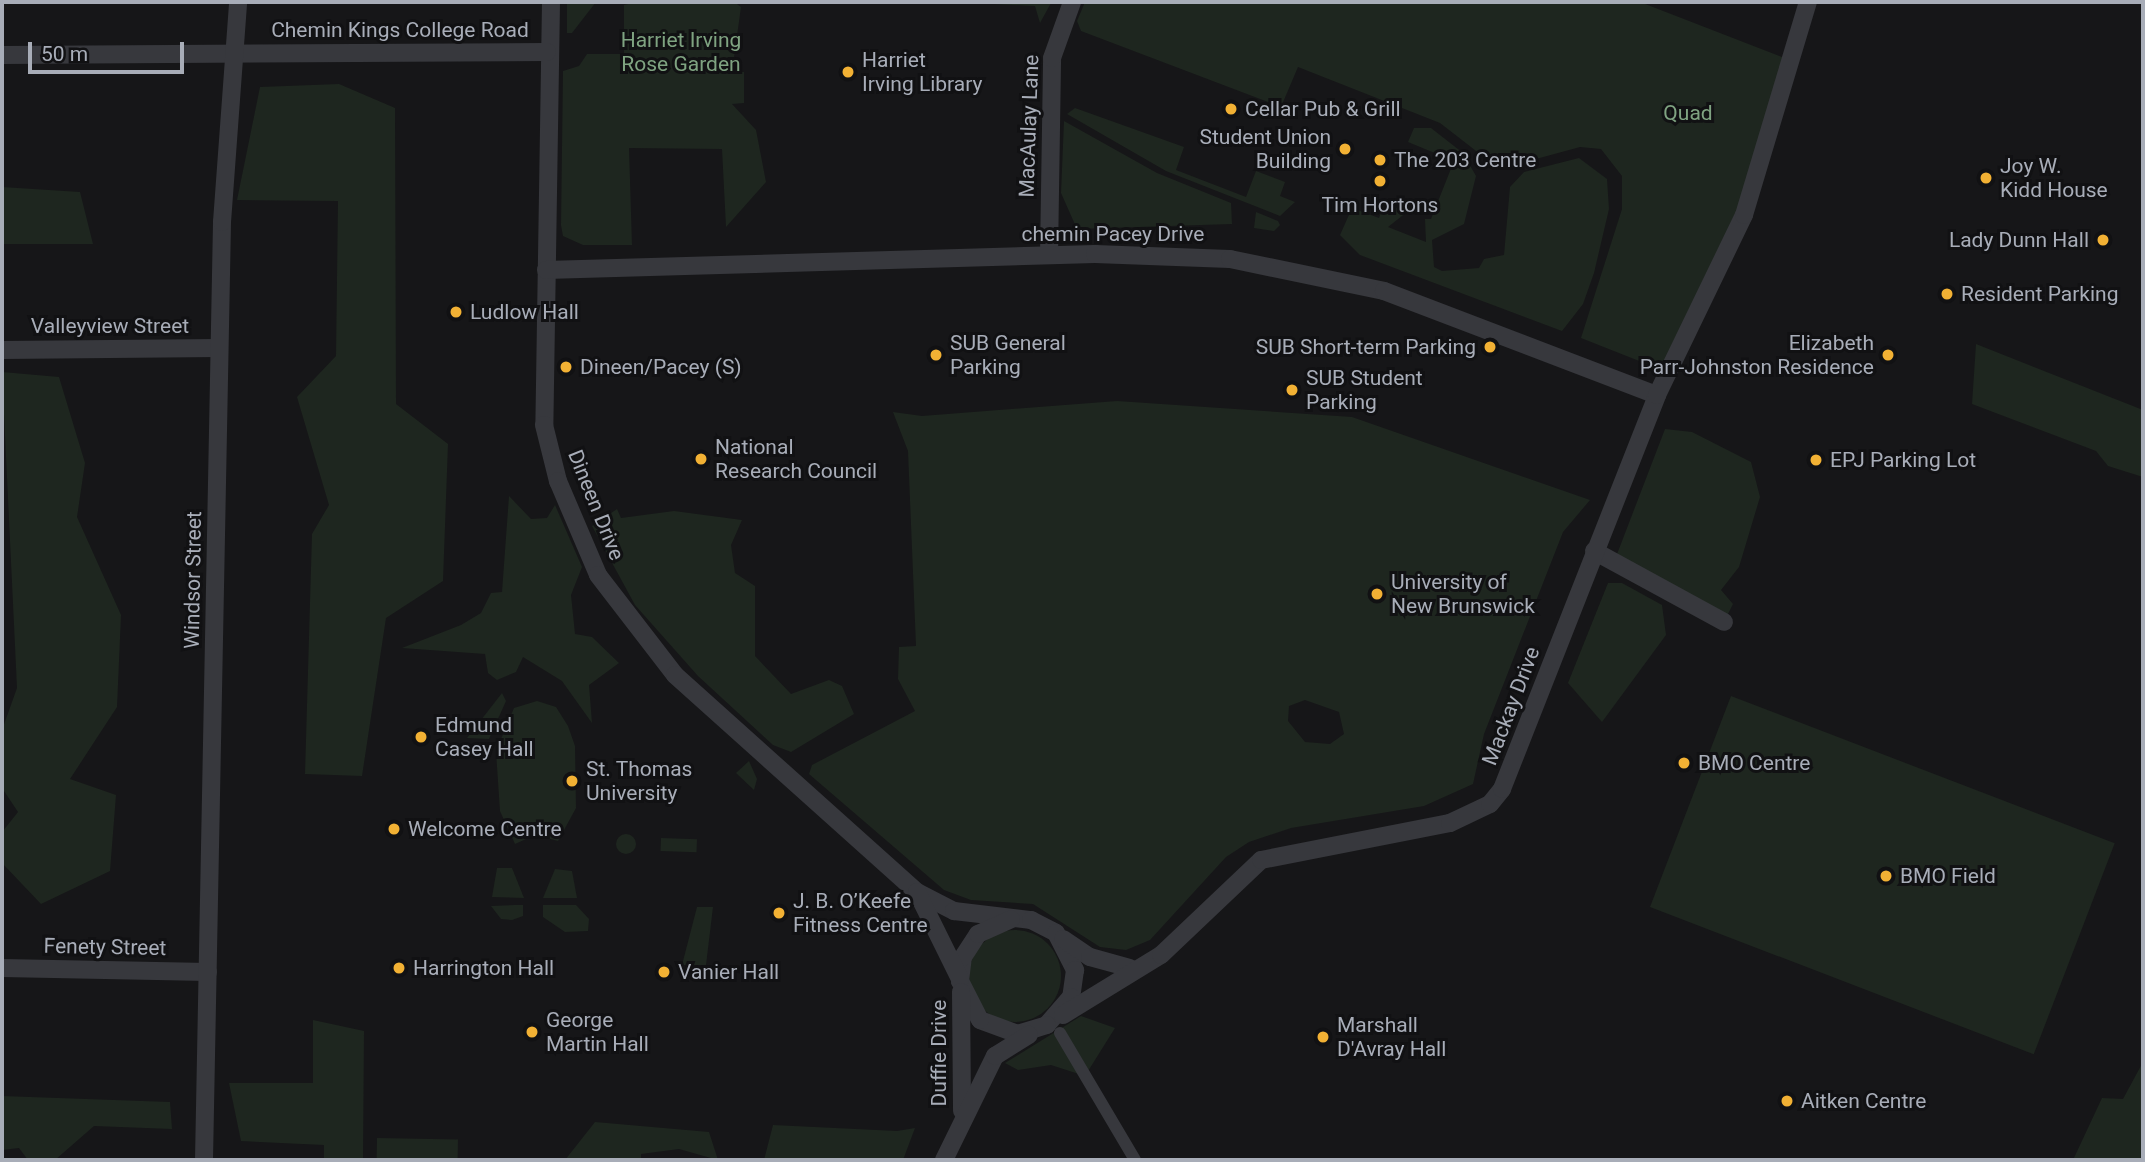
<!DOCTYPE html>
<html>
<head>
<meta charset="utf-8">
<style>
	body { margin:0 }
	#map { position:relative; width:2145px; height:1162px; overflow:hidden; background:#161618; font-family:Roboto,sans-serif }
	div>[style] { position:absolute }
	.green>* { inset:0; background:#1e261f; transform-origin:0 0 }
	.round { border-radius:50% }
	.pedestrian>* { height:12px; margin:-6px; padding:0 6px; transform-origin:6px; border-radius:6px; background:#37383d }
	.minor>* { height:18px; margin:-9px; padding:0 9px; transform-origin:9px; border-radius:9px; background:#37383d }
	.dots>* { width:19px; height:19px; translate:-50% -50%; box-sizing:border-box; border:4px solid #111113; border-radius:50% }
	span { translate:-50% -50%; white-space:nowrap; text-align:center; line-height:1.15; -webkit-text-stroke:6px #111113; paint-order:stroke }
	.street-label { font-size:21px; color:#a8adb8 }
	.park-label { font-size:21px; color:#7fa381 }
	.poi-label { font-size:21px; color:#a8adb8 }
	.left { translate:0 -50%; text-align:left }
	.right { translate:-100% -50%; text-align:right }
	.frame { position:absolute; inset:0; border:4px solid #a8adb8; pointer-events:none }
	.scale { position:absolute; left:28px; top:42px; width:156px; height:32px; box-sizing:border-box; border:4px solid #a8adb8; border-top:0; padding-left:9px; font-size:21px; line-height:24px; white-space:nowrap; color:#a8adb8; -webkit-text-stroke:5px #111113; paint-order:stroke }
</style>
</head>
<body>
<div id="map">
	<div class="green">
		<i style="clip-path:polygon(567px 2px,596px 2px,572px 33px,567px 33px)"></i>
		<i style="clip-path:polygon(637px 2px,734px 2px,741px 7px,732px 72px,744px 72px,744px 103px,732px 104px,756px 130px,766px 182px,726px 227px,722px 149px,629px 148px,632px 245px,583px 245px,563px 236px,561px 225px,563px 71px,579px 66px,587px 54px,624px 54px,624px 5px)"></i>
		<i style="clip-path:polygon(953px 2px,1051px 2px,1051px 3px,1040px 23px,1035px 6px)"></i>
		<i style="clip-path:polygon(1085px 2px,1640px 2px,1795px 62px,1767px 149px,1667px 372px,1581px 338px,1622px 209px,1622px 176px,1601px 149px,1580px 147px,1510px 166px,1489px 161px,1440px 123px,1298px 67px,1281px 107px,1081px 31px,1077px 21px)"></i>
		<i style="clip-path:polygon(339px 84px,395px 108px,396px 404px,448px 444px,443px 581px,386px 618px,362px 776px,305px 774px,312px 534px,329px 505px,297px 397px,336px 356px,338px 201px,237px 200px,260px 87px)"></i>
		<i style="clip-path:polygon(1075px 108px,1184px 147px,1176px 170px,1246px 197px,1256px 171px,1285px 182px,1280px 196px,1295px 202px,1280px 216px,1166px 171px,1067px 114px)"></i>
		<i style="clip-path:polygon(1064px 121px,1157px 173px,1231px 203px,1232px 224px,1077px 229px,1061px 193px)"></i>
		<i style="clip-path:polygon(1414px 128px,1431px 128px,1463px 153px,1476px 176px,1464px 224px,1432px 240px,1434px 267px,1442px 271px,1479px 268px,1484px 259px,1504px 255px,1510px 187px,1524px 172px,1579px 158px,1607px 179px,1609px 209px,1594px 273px,1583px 304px,1562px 331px,1360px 255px,1340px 235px,1352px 208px,1379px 218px,1384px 203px,1407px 212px,1388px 227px,1426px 242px,1425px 219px,1431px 219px,1454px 161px,1408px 142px)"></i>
		<i style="clip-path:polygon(2px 187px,80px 192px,93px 244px,2px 244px)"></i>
		<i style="clip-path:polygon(1256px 212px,1278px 221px,1280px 225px,1274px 231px,1254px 228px)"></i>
		<i style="clip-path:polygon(1976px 344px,2143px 410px,2143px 477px,2108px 466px,2096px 451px,1972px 404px)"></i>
		<i style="clip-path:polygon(2px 372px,59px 377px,85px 463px,77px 517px,121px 615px,117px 707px,70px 779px,116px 795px,110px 871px,41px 904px,2px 863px,2px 832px,18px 812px,2px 788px,2px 730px,17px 688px)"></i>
		<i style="clip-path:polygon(evenodd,1117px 401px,1352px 417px,1590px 500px,1563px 532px,1484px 734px,1473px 784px,1424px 806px,1291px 828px,1249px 842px,1226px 857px,1150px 940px,1126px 950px,1100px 947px,1033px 904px,971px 900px,944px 890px,809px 774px,812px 765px,915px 711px,898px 679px,899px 647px,916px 646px,908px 451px,893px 412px,922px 416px,1117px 401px,1305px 700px,1339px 712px,1344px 734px,1330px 744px,1305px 742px,1288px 721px,1289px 706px,1305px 700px)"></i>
		<i style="clip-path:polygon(1665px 429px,1692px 432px,1751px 462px,1760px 497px,1739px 567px,1721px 590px,1733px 604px,1724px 622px,1614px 562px)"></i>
		<i style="clip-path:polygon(509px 496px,531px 519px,547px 518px,555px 505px,582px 567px,571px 595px,575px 634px,592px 637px,619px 663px,589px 685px,592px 723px,562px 681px,523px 657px,516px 672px,497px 680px,488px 673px,485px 654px,402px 648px,461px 625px,481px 613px,491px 593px,502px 592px)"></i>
		<i style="clip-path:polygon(617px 509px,621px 518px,674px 511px,742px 520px,731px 545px,735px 573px,755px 586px,755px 656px,791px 694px,829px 680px,842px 686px,854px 714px,791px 752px,773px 745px,698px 676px,635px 605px,592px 526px)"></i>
		<i style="clip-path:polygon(1608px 583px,1622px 583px,1662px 605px,1666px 635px,1602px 722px,1568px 683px)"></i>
		<i style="clip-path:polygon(502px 693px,506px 701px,489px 739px,467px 738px)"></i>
		<i style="left:1731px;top:696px;width:411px;height:226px;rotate:21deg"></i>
		<i style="clip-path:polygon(537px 701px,556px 707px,568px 726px,575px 746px,576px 808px,558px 841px,535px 835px,515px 844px,500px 811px,496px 751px,514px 708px)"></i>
		<i style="clip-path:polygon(749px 761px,757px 779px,754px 790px,736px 773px)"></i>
		<i class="round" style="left:616px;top:834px;width:20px;height:20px"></i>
		<i style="left:661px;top:838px;width:36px;height:13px;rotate:2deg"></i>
		<i style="clip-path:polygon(497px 868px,512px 868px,524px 898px,492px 897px)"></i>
		<i style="clip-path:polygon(555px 869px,572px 871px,577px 898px,543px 898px)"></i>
		<i style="clip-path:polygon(515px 905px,523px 905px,523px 916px,512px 920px,501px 919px,491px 906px)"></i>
		<i style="clip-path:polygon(543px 905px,576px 905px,589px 919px,588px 931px,565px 932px,543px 917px)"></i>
		<i style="clip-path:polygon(697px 907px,713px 907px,706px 965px,682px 965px)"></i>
		<i class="round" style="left:969px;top:930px;width:92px;height:92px"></i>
		<i style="clip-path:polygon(1081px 1016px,1115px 1028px,1085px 1076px,1051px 1065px,1018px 1070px,1005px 1063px)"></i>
		<i style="clip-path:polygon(313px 1020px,364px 1031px,363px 1160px,324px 1160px,324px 1145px,241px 1141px,229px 1083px,313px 1083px)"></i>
		<i style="clip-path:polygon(2143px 1062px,2143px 1160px,2073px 1160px,2102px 1098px,2123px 1099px)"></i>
		<i style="clip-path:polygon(2px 1096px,170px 1102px,172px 1129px,94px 1126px,55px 1160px,28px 1160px,19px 1148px,2px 1150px)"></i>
		<i style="clip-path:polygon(595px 1122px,709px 1132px,718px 1160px,679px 1149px,641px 1154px,641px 1160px,565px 1160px)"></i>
		<i style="clip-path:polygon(773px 1125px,897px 1131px,915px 1128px,903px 1160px,764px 1160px)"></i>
		<i style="left:377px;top:1138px;width:81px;height:22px;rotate:1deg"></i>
	</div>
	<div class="pedestrian">
		<i style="left:1060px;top:1033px;width:147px;rotate:59.4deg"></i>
	</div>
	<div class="minor">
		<i style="left:551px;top:2px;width:423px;rotate:90.9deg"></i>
		<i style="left:544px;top:425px;width:58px;rotate:76deg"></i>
		<i style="left:558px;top:481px;width:102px;rotate:66.9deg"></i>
		<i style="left:598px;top:575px;width:126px;rotate:52.4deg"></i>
		<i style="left:675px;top:675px;width:325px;rotate:41.9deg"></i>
		<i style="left:917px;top:892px;width:42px;rotate:27.2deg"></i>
		<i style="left:954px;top:911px;width:78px;rotate:6.7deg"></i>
		<i style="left:1031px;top:920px;width:28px;rotate:27deg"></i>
		<i style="left:1056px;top:933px;width:42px;rotate:62.8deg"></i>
		<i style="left:1075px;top:970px;width:27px;rotate:98deg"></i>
		<i style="left:1071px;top:997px;width:37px;rotate:131deg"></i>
		<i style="left:1047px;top:1025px;width:30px;rotate:163deg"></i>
		<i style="left:1018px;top:1034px;width:40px;rotate:-159.8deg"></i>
		<i style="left:980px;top:1020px;width:44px;rotate:-117.1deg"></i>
		<i style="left:960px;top:981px;width:24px;rotate:-83deg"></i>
		<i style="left:963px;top:957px;width:27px;rotate:-57deg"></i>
		<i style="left:978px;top:934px;width:36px;rotate:-24deg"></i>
		<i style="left:2px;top:55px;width:545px;rotate:-0.32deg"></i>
		<i style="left:1049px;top:255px;width:197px;rotate:-89.1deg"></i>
		<i style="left:1052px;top:58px;width:59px;rotate:-70.3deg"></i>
		<i style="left:546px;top:270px;width:549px;rotate:-1.67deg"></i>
		<i style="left:1095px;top:254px;width:135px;rotate:2.1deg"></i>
		<i style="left:1230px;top:259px;width:157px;rotate:11.7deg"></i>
		<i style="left:1384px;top:291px;width:292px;rotate:20.9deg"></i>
		<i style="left:2px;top:350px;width:217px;rotate:-0.5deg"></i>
		<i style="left:1594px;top:551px;width:148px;rotate:28.6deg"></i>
		<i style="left:917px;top:892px;width:97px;rotate:63.7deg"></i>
		<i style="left:1063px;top:939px;width:32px;rotate:34deg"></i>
		<i style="left:1090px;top:957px;width:41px;rotate:15.4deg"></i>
		<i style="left:2px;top:968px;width:206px;rotate:1.1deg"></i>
		<i style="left:961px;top:992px;width:119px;rotate:89.5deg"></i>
		<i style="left:1063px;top:1015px;width:115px;rotate:-31.5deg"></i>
		<i style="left:1161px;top:955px;width:138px;rotate:-43.5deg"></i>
		<i style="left:1261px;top:860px;width:193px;rotate:-11.1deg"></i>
		<i style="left:1450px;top:823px;width:44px;rotate:-25.4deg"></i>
		<i style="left:1490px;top:804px;width:19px;rotate:-51deg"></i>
		<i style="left:1502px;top:789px;width:423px;rotate:-68.5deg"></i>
		<i style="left:1657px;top:395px;width:200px;rotate:-64.2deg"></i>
		<i style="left:1744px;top:215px;width:222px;rotate:-73.3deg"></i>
		<i style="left:204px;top:1160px;width:938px;rotate:-88.9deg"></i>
		<i style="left:222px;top:222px;width:221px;rotate:-85.8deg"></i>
		<i style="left:944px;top:1160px;width:116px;rotate:-63.9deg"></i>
		<i style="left:995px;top:1056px;width:40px;rotate:-32deg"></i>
	</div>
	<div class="dots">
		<i style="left:848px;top:72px;background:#f2b134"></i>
		<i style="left:1231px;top:109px;background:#f2b134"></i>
		<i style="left:1345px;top:149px;background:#f2b134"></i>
		<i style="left:1380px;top:160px;background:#f2b134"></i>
		<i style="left:1986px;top:178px;background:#f2b134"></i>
		<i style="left:1380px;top:181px;background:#f2b134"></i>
		<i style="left:2103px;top:240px;background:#f2b134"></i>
		<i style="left:1947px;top:294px;background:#f2b134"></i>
		<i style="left:456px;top:312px;background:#f2b134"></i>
		<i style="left:1490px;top:347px;background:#f2b134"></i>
		<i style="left:936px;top:355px;background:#f2b134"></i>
		<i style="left:1888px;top:355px;background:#f2b134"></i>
		<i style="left:566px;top:367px;background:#f2b134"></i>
		<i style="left:1292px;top:390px;background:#f2b134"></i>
		<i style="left:701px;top:459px;background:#f2b134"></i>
		<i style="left:1816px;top:460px;background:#f2b134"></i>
		<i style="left:1377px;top:594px;background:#f2b134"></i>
		<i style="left:421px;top:737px;background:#f2b134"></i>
		<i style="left:1684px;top:763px;background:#f2b134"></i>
		<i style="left:572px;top:781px;background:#f2b134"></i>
		<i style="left:394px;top:829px;background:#f2b134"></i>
		<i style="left:1886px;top:876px;background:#f2b134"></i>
		<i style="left:779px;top:913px;background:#f2b134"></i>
		<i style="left:399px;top:968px;background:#f2b134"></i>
		<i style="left:664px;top:972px;background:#f2b134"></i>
		<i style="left:532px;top:1032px;background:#f2b134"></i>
		<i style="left:1323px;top:1037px;background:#f2b134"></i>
		<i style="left:1787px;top:1101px;background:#f2b134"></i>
	</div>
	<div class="street-label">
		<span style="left:400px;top:30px">Chemin Kings College Road</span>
		<span style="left:1029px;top:126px;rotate:-88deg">MacAulay Lane</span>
		<span style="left:1113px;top:234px">chemin Pacey Drive</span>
		<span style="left:110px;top:326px">Valleyview Street</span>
		<span style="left:596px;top:505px;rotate:68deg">Dineen Drive</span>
		<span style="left:193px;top:580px;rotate:-89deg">Windsor Street</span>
		<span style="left:1511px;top:706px;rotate:-69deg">Mackay Drive</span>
		<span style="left:105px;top:947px;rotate:1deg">Fenety Street</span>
		<span style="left:939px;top:1053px;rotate:-90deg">Duffie Drive</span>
	</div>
	<div class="park-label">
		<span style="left:681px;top:52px">Harriet Irving<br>Rose Garden</span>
		<span style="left:1688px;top:113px">Quad</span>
	</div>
	<div class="poi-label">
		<span class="left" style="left:862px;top:72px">Harriet<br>Irving Library</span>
		<span class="left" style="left:1245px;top:109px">Cellar Pub &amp; Grill</span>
		<span class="right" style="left:1331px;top:149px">Student Union<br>Building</span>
		<span class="left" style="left:1394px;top:160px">The 203 Centre</span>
		<span class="left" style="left:2000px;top:178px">Joy W.<br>Kidd House</span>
		<span style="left:1380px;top:205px">Tim Hortons</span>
		<span class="right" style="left:2089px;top:240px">Lady Dunn Hall</span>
		<span class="left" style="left:1961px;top:294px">Resident Parking</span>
		<span class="left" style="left:470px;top:312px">Ludlow Hall</span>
		<span class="left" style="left:950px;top:355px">SUB General<br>Parking</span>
		<span class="right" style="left:1874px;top:355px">Elizabeth<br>Parr-Johnston Residence</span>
		<span class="right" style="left:1476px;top:347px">SUB Short-term Parking</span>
		<span class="left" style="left:580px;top:367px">Dineen/Pacey (S)</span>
		<span class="left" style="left:1306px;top:390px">SUB Student<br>Parking</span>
		<span class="left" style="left:715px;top:459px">National<br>Research Council</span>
		<span class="left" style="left:1830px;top:460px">EPJ Parking Lot</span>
		<span class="left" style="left:1391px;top:594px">University of<br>New Brunswick</span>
		<span class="left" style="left:435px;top:737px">Edmund<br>Casey Hall</span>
		<span class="left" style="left:1698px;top:763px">BMO Centre</span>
		<span class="left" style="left:586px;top:781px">St. Thomas<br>University</span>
		<span class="left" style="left:408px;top:829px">Welcome Centre</span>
		<span class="left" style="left:1900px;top:876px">BMO Field</span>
		<span class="left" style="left:793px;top:913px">J. B. O’Keefe<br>Fitness Centre</span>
		<span class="left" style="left:413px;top:968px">Harrington Hall</span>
		<span class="left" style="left:678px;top:972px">Vanier Hall</span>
		<span class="left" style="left:546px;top:1032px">George<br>Martin Hall</span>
		<span class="left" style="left:1337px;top:1037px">Marshall<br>D'Avray Hall</span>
		<span class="left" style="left:1801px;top:1101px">Aitken Centre</span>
	</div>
	<div class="frame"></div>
	<div class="scale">50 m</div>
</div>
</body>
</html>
